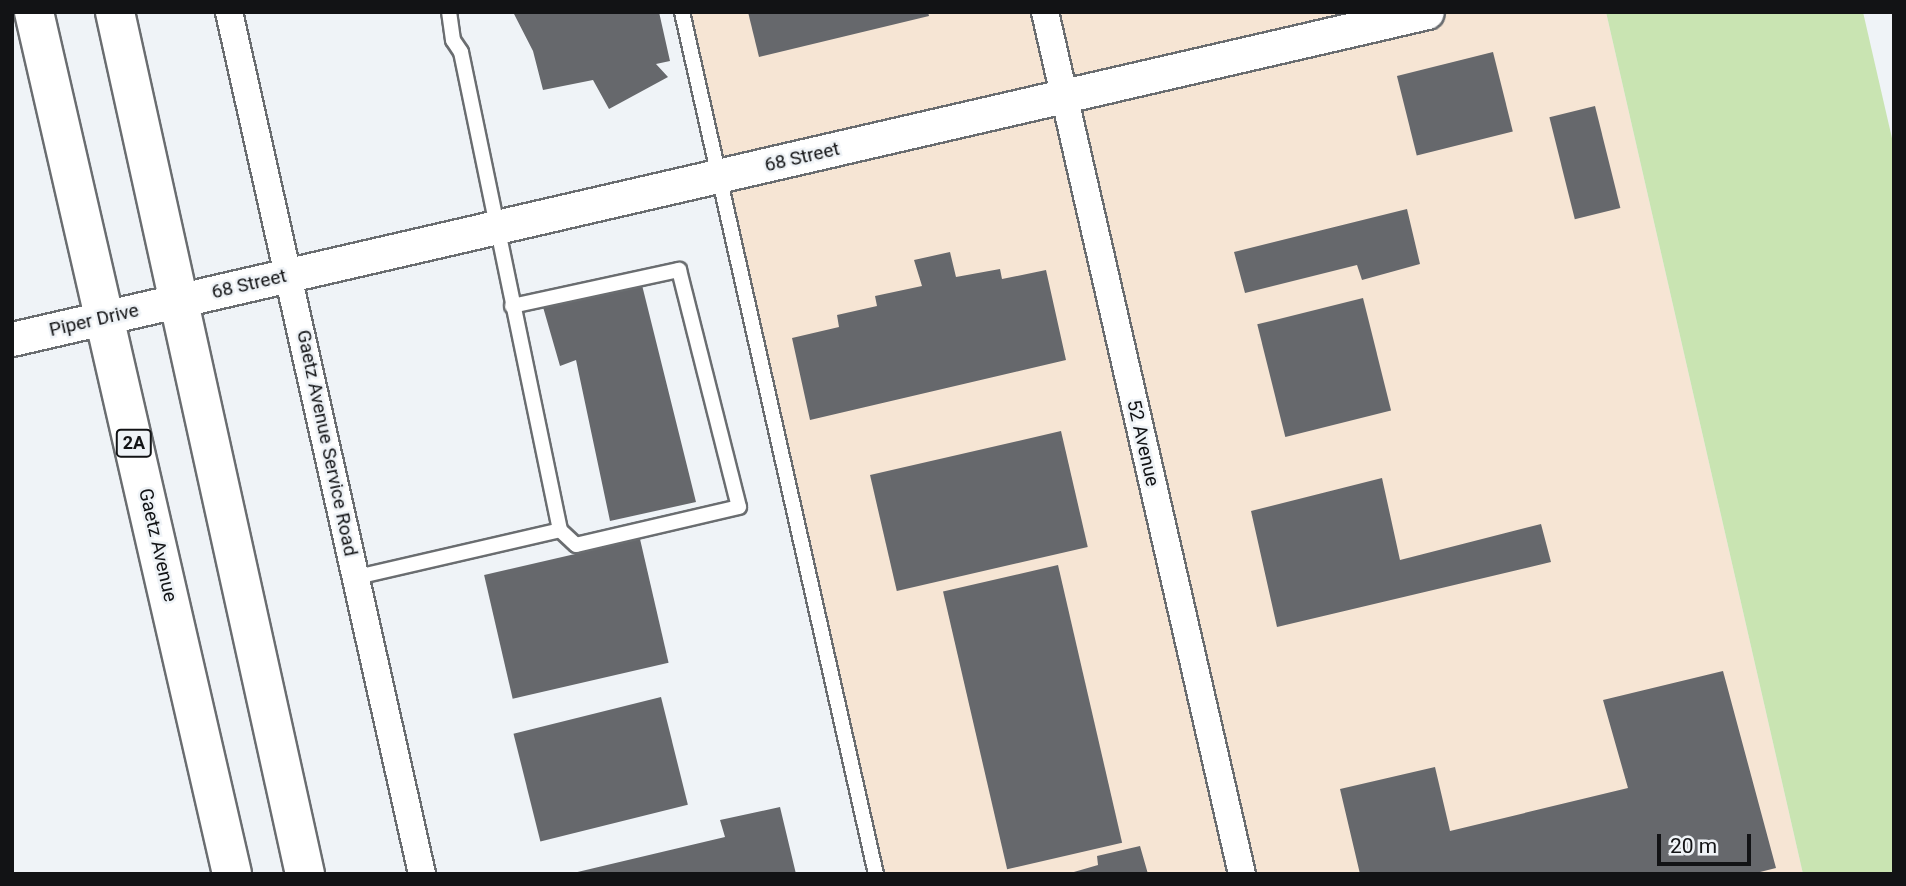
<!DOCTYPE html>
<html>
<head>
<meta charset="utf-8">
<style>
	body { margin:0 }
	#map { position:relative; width:1906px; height:886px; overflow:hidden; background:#eff3f7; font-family:Roboto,sans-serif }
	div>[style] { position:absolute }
	.industrial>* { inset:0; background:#f6e5d4 }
	.green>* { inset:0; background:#c9e4b2 }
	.building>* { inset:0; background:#66686c; transform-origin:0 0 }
	.roads { filter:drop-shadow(2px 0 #6a6d70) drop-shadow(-2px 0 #6a6d70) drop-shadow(0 2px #6a6d70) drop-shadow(0 -2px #6a6d70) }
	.service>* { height:14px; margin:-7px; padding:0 7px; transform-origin:7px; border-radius:7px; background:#fff }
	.minor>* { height:26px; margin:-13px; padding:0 13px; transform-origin:13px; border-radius:13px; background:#fff }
	.tertiary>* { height:33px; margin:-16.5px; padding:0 16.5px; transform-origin:16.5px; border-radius:16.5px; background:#fff }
	.primary>* { height:38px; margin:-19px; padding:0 19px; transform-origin:19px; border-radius:19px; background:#fff }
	span { translate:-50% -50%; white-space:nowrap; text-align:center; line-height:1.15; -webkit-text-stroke:5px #eff3f7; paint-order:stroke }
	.shield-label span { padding:2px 5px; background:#eff3f7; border:2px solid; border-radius:5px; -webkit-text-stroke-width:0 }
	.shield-label { font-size:18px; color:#121315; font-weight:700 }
	.street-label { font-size:19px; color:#121315 }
	.frame { position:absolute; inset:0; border:14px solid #121315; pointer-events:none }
	.scale { position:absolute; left:1657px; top:834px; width:94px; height:32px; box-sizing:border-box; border:4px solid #121315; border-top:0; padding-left:9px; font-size:21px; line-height:24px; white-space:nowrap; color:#121315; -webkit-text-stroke:5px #eff3f7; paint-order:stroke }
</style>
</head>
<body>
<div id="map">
	<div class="industrial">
		<i style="clip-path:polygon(682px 12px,1606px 12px,1803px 874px,884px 874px)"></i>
	</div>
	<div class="green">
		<i style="clip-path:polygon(1606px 12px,1863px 12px,1894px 147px,1894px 874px,1803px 874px)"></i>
	</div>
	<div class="building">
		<i style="clip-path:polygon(513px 12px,659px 12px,670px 61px,656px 64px,668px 77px,609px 109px,593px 80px,543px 90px,533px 51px)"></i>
		<i style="clip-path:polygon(748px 12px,928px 12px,929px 16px,759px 57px)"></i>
		<i style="left:1493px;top:52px;width:82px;height:99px;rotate:76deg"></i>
		<i style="left:1595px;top:106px;width:105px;height:47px;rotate:76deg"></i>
		<i style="clip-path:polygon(1407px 209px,1420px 264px,1362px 280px,1357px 265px,1245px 293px,1234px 252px)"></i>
		<i style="clip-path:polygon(950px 252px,956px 277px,1000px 269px,1002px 279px,1046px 270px,1066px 360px,810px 420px,792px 338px,839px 327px,837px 315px,877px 306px,875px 296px,922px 286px,914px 260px)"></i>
		<i style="clip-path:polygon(642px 285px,696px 502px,610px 521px,576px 360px,560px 366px,543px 307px)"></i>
		<i style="left:1363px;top:298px;width:116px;height:109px;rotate:76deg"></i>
		<i style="left:1061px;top:431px;width:119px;height:196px;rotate:77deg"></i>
		<i style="clip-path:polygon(1382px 478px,1400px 560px,1541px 524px,1551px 562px,1277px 627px,1251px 511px)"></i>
		<i style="left:640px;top:539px;width:127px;height:160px;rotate:77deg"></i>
		<i style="left:1058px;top:565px;width:285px;height:118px;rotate:77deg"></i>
		<i style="clip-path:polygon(1723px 671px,1776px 868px,1752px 874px,1360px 874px,1340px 789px,1435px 767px,1450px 831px,1628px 788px,1603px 700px)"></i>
		<i style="left:661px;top:697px;width:111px;height:152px;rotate:76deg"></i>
		<i style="clip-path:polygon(780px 807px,796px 874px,569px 874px,725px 837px,720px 820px)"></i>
		<i style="clip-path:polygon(1140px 846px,1148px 874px,1067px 874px,1098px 865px,1097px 856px)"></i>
	</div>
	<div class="roads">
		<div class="service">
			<i style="left:682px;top:12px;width:884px;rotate:77.32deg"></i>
			<i style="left:512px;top:306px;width:171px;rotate:-12.2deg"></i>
			<i style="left:679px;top:270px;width:244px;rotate:75.8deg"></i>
			<i style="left:739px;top:507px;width:167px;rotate:166.9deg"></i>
			<i style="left:576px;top:545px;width:22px;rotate:-137deg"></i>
			<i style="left:357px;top:577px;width:208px;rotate:-13deg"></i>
			<i style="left:560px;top:530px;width:488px;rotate:-101.7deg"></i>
			<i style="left:461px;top:52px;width:14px;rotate:-124deg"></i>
			<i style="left:453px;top:40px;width:28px;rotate:-98deg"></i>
		</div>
		<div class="minor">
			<i style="left:229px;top:12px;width:883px;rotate:77.38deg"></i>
			<i style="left:1045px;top:12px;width:884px;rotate:77.13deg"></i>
		</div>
		<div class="tertiary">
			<i style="left:12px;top:339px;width:1452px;rotate:-13.01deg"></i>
		</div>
		<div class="primary">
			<i style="left:34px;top:12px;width:884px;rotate:77.06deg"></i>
			<i style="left:115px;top:12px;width:883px;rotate:77.57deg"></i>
		</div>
	</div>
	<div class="shield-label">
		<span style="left:134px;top:443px">2A</span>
	</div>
	<div class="street-label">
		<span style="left:802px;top:157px;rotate:-13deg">68 Street</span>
		<span style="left:249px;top:284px;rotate:-13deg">68 Street</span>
		<span style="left:94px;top:320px;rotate:-13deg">Piper Drive</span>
		<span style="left:327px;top:443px;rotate:78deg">Gaetz Avenue Service Road</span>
		<span style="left:1143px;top:443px;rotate:77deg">52 Avenue</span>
		<span style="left:158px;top:545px;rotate:77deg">Gaetz Avenue</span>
	</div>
	<div class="frame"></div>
	<div class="scale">20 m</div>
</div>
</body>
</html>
